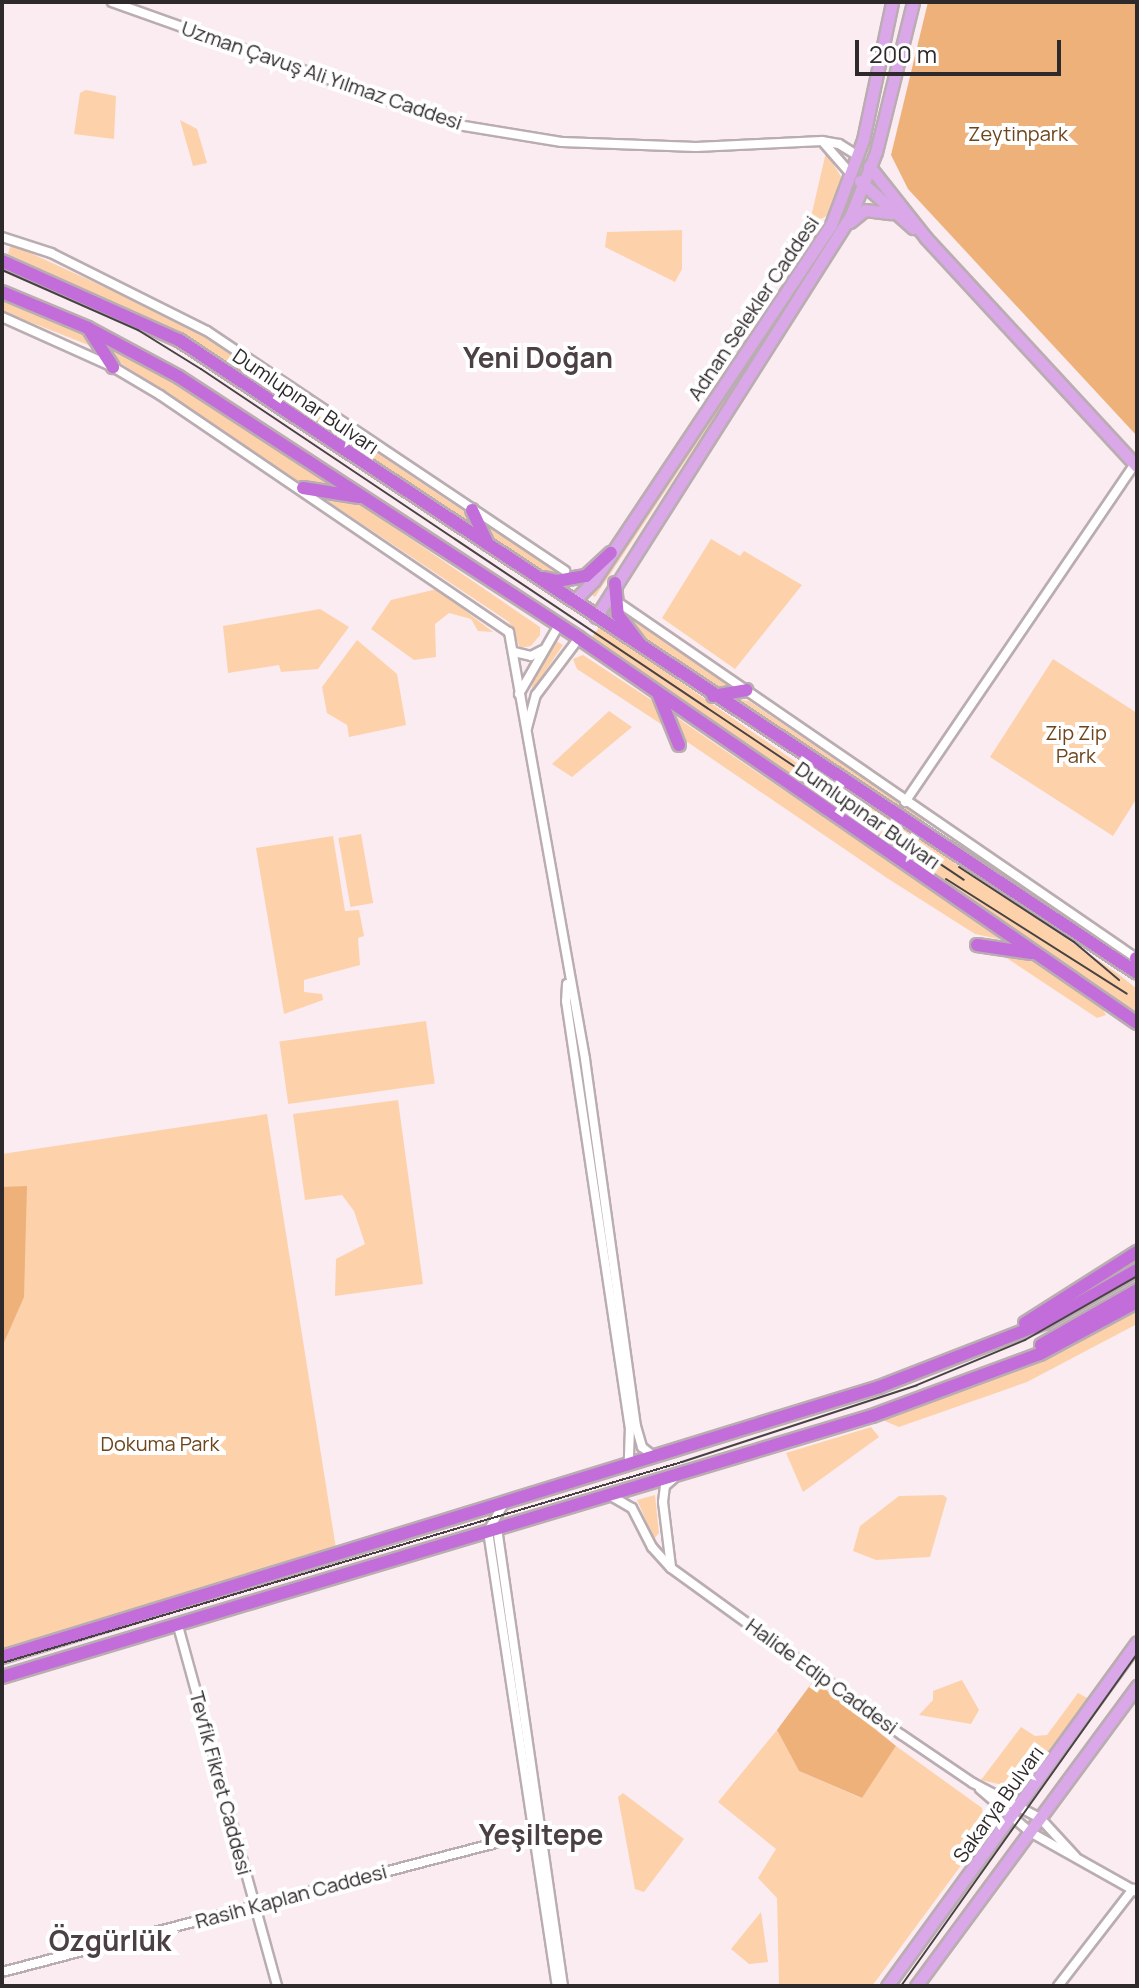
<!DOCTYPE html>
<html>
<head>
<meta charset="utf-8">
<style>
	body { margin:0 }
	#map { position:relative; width:1139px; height:1988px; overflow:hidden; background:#faecf1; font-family:Manrope,sans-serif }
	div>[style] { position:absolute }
	.green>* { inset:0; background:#fdd2ab; transform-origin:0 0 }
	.forest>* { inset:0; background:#eeb17a }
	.roads { filter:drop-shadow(2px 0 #baadb2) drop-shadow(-2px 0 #baadb2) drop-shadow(0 2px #baadb2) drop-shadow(0 -2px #baadb2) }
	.minor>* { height:8px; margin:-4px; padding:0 4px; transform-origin:4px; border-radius:4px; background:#fff }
	.major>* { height:11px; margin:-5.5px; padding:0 5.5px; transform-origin:5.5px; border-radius:5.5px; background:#daa7e8 }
	.highway>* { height:12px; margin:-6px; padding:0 6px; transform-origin:6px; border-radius:6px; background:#c26dd9 }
	.tram>* { height:2px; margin:-1px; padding:0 1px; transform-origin:1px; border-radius:1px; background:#484244 }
	span { translate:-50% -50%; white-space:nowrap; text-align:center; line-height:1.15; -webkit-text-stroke:8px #fff; paint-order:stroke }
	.street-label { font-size:20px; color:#2e292b }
	.park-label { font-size:20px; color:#6d451c }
	.district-label { font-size:28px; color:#4b4044; font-weight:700 }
	.frame { position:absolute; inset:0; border:4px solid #2e292b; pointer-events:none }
	.scale { position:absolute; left:855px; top:40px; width:206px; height:36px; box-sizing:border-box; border:4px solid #2e292b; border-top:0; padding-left:10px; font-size:24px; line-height:28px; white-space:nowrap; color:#2e292b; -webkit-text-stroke:6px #fff; paint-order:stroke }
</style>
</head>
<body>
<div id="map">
	<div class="green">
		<i style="clip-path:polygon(86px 90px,116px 96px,114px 139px,74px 134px,80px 93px)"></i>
		<i style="clip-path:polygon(180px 120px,197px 129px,207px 163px,193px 166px)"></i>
		<i style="clip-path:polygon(826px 152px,843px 180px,832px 213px,821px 219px,811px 217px)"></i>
		<i style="clip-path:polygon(852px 188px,859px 192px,838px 231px,595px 597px,589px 593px,834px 228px)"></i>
		<i style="clip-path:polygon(682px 230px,682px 269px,675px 282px,605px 247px,607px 232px)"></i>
		<i style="clip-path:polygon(11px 244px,189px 326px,468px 514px,477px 531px,188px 338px,8px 254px)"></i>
		<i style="clip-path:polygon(2px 298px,84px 332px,96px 348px,2px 311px)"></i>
		<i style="clip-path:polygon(97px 337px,231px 416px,540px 627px,540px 635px,531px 646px,520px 648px,509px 622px,113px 358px)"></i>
		<i style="clip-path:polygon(481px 522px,568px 574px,568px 577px,543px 574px,490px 539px)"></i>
		<i style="clip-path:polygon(711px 539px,740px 556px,744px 551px,802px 585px,735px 669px,662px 618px)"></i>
		<i style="clip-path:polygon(437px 589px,493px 632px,478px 631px,471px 619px,449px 613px,435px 624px,436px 657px,414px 660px,371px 629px,391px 600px)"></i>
		<i style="clip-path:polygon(320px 609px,349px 627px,318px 669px,281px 672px,279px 665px,228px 673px,223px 626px)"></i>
		<i style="clip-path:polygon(624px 610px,733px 688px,718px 687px,632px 629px)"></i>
		<i style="clip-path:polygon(600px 626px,839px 792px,866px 803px,1117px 973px,1137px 989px,1137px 1014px,589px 641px)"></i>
		<i style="clip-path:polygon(357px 640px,397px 674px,406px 725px,349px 737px,347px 725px,327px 713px,322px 687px)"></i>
		<i style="clip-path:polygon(556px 641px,563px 645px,540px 679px,526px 717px,534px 676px)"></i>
		<i style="clip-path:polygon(583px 655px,656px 703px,664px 726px,577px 669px,573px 659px)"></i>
		<i style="clip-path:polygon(1053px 659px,1137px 713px,1137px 798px,1113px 836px,990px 757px)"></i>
		<i style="clip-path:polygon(728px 698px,749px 701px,926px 821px,917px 822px,857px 786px)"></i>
		<i style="clip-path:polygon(609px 711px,632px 727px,572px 777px,552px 764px)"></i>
		<i style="clip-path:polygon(669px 712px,727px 752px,1008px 941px,975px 934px,887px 878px,680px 737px)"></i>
		<i style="left:361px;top:834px;width:70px;height:23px;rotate:80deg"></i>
		<i style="clip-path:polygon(333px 836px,345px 911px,359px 910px,364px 936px,358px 938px,360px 965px,304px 980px,304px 992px,322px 994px,323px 1000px,284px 1014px,256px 848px)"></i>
		<i style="clip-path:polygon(999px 953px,1029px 957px,1101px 1006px,1106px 1015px,1097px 1018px)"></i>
		<i style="left:426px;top:1021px;width:63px;height:148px;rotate:82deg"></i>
		<i style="clip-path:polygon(398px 1100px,423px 1284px,335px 1296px,336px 1259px,365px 1244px,354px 1211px,342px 1195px,305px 1200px,293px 1114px)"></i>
		<i style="clip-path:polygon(267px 1114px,337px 1555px,2px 1656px,2px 1154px)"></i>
		<i style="clip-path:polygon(1137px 1310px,1137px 1324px,1027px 1382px,899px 1427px,880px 1419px,999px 1377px)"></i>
		<i style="clip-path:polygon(871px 1427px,879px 1437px,803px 1492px,786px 1453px)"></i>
		<i style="clip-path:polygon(655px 1495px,659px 1533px,654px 1539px,637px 1500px)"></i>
		<i style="clip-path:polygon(943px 1495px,947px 1498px,930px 1557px,876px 1560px,853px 1551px,860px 1526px,899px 1496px)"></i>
		<i style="clip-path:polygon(962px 1680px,979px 1710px,971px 1724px,919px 1715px,933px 1700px,933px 1691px)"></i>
		<i style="clip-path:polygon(1078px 1693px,1089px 1699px,1020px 1789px,981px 1780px,1021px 1727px,1035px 1736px,1047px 1735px)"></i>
		<i style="clip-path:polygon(777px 1730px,799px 1771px,861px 1798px,896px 1746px,982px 1808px,985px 1833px,872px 1986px,779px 1986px,777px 1898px,758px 1878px,776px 1849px,718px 1802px)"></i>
		<i style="clip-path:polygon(623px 1793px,684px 1839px,644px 1892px,635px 1889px,618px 1797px)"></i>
		<i style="clip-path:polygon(761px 1912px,768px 1962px,749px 1964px,731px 1949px)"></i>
	</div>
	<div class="forest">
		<i style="clip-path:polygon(928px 2px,1137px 2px,1137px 436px,908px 189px,891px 155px)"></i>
		<i style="clip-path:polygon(27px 1186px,24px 1297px,2px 1347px,2px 1187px)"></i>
		<i style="clip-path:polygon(814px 1680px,896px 1746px,862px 1798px,799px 1771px,777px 1730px)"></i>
	</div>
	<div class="roads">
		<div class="minor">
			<i style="left:112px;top:2px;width:367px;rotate:19.6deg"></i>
			<i style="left:458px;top:125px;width:105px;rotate:9.3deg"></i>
			<i style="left:562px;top:142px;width:134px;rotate:2.1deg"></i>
			<i style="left:696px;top:147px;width:126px;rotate:-2.7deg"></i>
			<i style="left:851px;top:174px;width:44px;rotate:-131.3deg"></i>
			<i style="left:822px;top:141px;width:17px;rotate:10deg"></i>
			<i style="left:839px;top:144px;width:22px;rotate:32deg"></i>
			<i style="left:2px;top:237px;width:52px;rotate:18.1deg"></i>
			<i style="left:51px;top:253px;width:174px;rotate:26.6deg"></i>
			<i style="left:207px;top:331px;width:431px;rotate:33.8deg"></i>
			<i style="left:2px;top:317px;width:122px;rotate:24.2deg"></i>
			<i style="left:113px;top:367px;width:55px;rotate:30.8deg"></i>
			<i style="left:160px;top:395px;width:422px;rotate:34.2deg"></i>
			<i style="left:509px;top:632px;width:434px;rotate:79.9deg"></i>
			<i style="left:585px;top:1059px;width:371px;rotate:82.1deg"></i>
			<i style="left:636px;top:1426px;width:22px;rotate:74deg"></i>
			<i style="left:642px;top:1447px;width:13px;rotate:39deg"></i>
			<i style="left:622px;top:605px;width:624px;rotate:34.48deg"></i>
			<i style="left:514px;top:652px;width:17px;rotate:13deg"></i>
			<i style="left:531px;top:656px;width:13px;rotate:-27deg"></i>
			<i style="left:519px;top:694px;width:80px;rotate:-59.9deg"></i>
			<i style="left:527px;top:728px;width:34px;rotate:-75deg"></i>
			<i style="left:536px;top:695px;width:71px;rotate:-53deg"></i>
			<i style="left:905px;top:802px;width:407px;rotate:-55.8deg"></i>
			<i style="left:567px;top:984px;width:17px;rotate:93deg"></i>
			<i style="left:566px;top:1001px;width:431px;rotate:81.5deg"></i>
			<i style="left:630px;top:1427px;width:35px;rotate:92deg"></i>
			<i style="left:611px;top:1496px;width:24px;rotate:30deg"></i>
			<i style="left:632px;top:1508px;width:44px;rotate:62.9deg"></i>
			<i style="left:652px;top:1547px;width:28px;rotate:48deg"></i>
			<i style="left:671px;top:1568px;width:285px;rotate:35.9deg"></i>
			<i style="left:902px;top:1735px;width:86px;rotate:34.1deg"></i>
			<i style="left:973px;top:1783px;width:76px;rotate:27.6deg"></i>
			<i style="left:1040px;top:1818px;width:52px;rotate:47.4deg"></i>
			<i style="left:503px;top:1505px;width:30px;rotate:120deg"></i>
			<i style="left:488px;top:1531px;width:460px;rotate:81.4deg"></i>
			<i style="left:497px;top:1528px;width:463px;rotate:81.8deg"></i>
			<i style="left:671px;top:1567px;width:65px;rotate:-97deg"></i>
			<i style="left:663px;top:1502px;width:16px;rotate:-83deg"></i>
			<i style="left:665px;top:1486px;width:11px;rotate:-41deg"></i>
			<i style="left:178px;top:1626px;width:373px;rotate:74.6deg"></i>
			<i style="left:980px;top:1789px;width:66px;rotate:40.7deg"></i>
			<i style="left:1030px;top:1832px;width:123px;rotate:29.3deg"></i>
			<i style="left:2px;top:1972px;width:550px;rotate:-14.64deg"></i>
			<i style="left:1058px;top:1986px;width:123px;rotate:-52.3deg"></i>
		</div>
		<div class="major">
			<i style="left:869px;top:166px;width:92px;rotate:51.6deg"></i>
			<i style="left:926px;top:238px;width:311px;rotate:47.3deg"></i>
			<i style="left:860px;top:181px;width:71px;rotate:41.6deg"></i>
			<i style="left:850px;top:222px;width:19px;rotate:-39deg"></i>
			<i style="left:865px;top:210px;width:26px;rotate:7deg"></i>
			<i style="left:574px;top:601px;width:29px;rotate:-46deg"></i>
			<i style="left:594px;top:580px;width:427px;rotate:-56.3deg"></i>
			<i style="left:831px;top:225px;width:91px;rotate:-69.4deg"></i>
			<i style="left:863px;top:140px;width:141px;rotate:-78.1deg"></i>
			<i style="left:596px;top:617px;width:476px;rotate:-57.6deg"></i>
			<i style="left:851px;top:215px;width:68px;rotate:-68.4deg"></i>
			<i style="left:876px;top:152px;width:154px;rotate:-76.1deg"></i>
			<i style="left:887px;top:1986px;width:425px;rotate:-54deg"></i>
			<i style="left:916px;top:1986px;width:373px;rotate:-53.6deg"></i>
		</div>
		<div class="highway">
			<i style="left:2px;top:261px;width:194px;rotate:24.1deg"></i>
			<i style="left:179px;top:340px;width:1148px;rotate:33.45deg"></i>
			<i style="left:2px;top:292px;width:93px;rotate:22.7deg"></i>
			<i style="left:88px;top:328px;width:103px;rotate:28.3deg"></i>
			<i style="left:179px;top:377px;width:478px;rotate:33.1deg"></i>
			<i style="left:579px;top:638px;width:678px;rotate:34.6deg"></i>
			<i style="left:90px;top:331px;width:43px;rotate:57.4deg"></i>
			<i style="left:303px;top:488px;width:57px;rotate:9.1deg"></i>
			<i style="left:472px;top:510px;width:38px;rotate:65deg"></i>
			<i style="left:544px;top:578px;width:13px;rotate:13deg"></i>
			<i style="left:557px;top:581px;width:29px;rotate:-10deg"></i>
			<i style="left:586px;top:576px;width:34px;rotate:-43deg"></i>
			<i style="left:615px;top:583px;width:32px;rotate:85deg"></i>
			<i style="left:618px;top:615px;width:35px;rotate:53deg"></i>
			<i style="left:658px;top:693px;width:56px;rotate:68deg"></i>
			<i style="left:713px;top:696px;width:34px;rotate:-10deg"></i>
			<i style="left:977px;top:945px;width:55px;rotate:8.4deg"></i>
			<i style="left:1136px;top:958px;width:1px"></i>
			<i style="left:1025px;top:1323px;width:133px;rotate:-32.4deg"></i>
			<i style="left:1041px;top:1345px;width:111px;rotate:-29.8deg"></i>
			<i style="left:2px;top:1657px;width:918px;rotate:-17.11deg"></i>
			<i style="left:879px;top:1387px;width:177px;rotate:-21.2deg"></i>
			<i style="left:1044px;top:1323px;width:107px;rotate:-29.7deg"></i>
			<i style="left:2px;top:1677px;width:908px;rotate:-16.7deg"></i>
			<i style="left:872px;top:1416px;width:179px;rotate:-20.3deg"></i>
			<i style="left:1040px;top:1354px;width:110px;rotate:-28.2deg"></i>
		</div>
	</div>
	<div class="tram">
		<i style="left:2px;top:270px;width:149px;rotate:23.8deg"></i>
		<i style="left:138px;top:330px;width:74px;rotate:31.8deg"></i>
		<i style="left:201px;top:369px;width:918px;rotate:33.81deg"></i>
		<i style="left:959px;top:867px;width:137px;rotate:33.1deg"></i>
		<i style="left:1074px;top:942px;width:59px;rotate:40.2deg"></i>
		<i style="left:946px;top:879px;width:214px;rotate:32.4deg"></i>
		<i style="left:2px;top:1663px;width:709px;rotate:-16.47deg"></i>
		<i style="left:682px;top:1462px;width:247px;rotate:-18.1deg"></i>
		<i style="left:917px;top:1385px;width:117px;rotate:-22.6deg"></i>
		<i style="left:1025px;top:1340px;width:129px;rotate:-29.7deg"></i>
		<i style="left:901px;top:1986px;width:407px;rotate:-54.6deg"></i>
	</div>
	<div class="street-label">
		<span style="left:322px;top:75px;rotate:19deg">Uzman Çavuş Ali Yılmaz Caddesi</span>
		<span style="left:753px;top:308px;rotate:-56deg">Adnan Selekler Caddesi</span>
		<span style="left:306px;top:401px;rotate:34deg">Dumlupınar Bulvarı</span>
		<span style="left:868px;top:815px;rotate:35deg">Dumlupınar Bulvarı</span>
		<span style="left:822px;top:1676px;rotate:36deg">Halide Edip Caddesi</span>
		<span style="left:221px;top:1783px;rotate:75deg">Tevfik Fikret Caddesi</span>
		<span style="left:998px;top:1804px;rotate:-54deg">Sakarya Bulvarı</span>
		<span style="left:291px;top:1896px;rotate:-15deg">Rasih Kaplan Caddesi</span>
	</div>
	<div class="park-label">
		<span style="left:1018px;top:133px">Zeytinpark</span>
		<span style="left:1076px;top:744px">Zip Zip<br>Park</span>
		<span style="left:160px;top:1443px">Dokuma Park</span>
	</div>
	<div class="district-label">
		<span style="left:538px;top:357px">Yeni Doğan</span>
		<span style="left:541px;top:1834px">Yeşiltepe</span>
		<span style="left:110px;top:1940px">Özgürlük</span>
	</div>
	<div class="frame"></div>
	<div class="scale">200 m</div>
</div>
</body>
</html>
